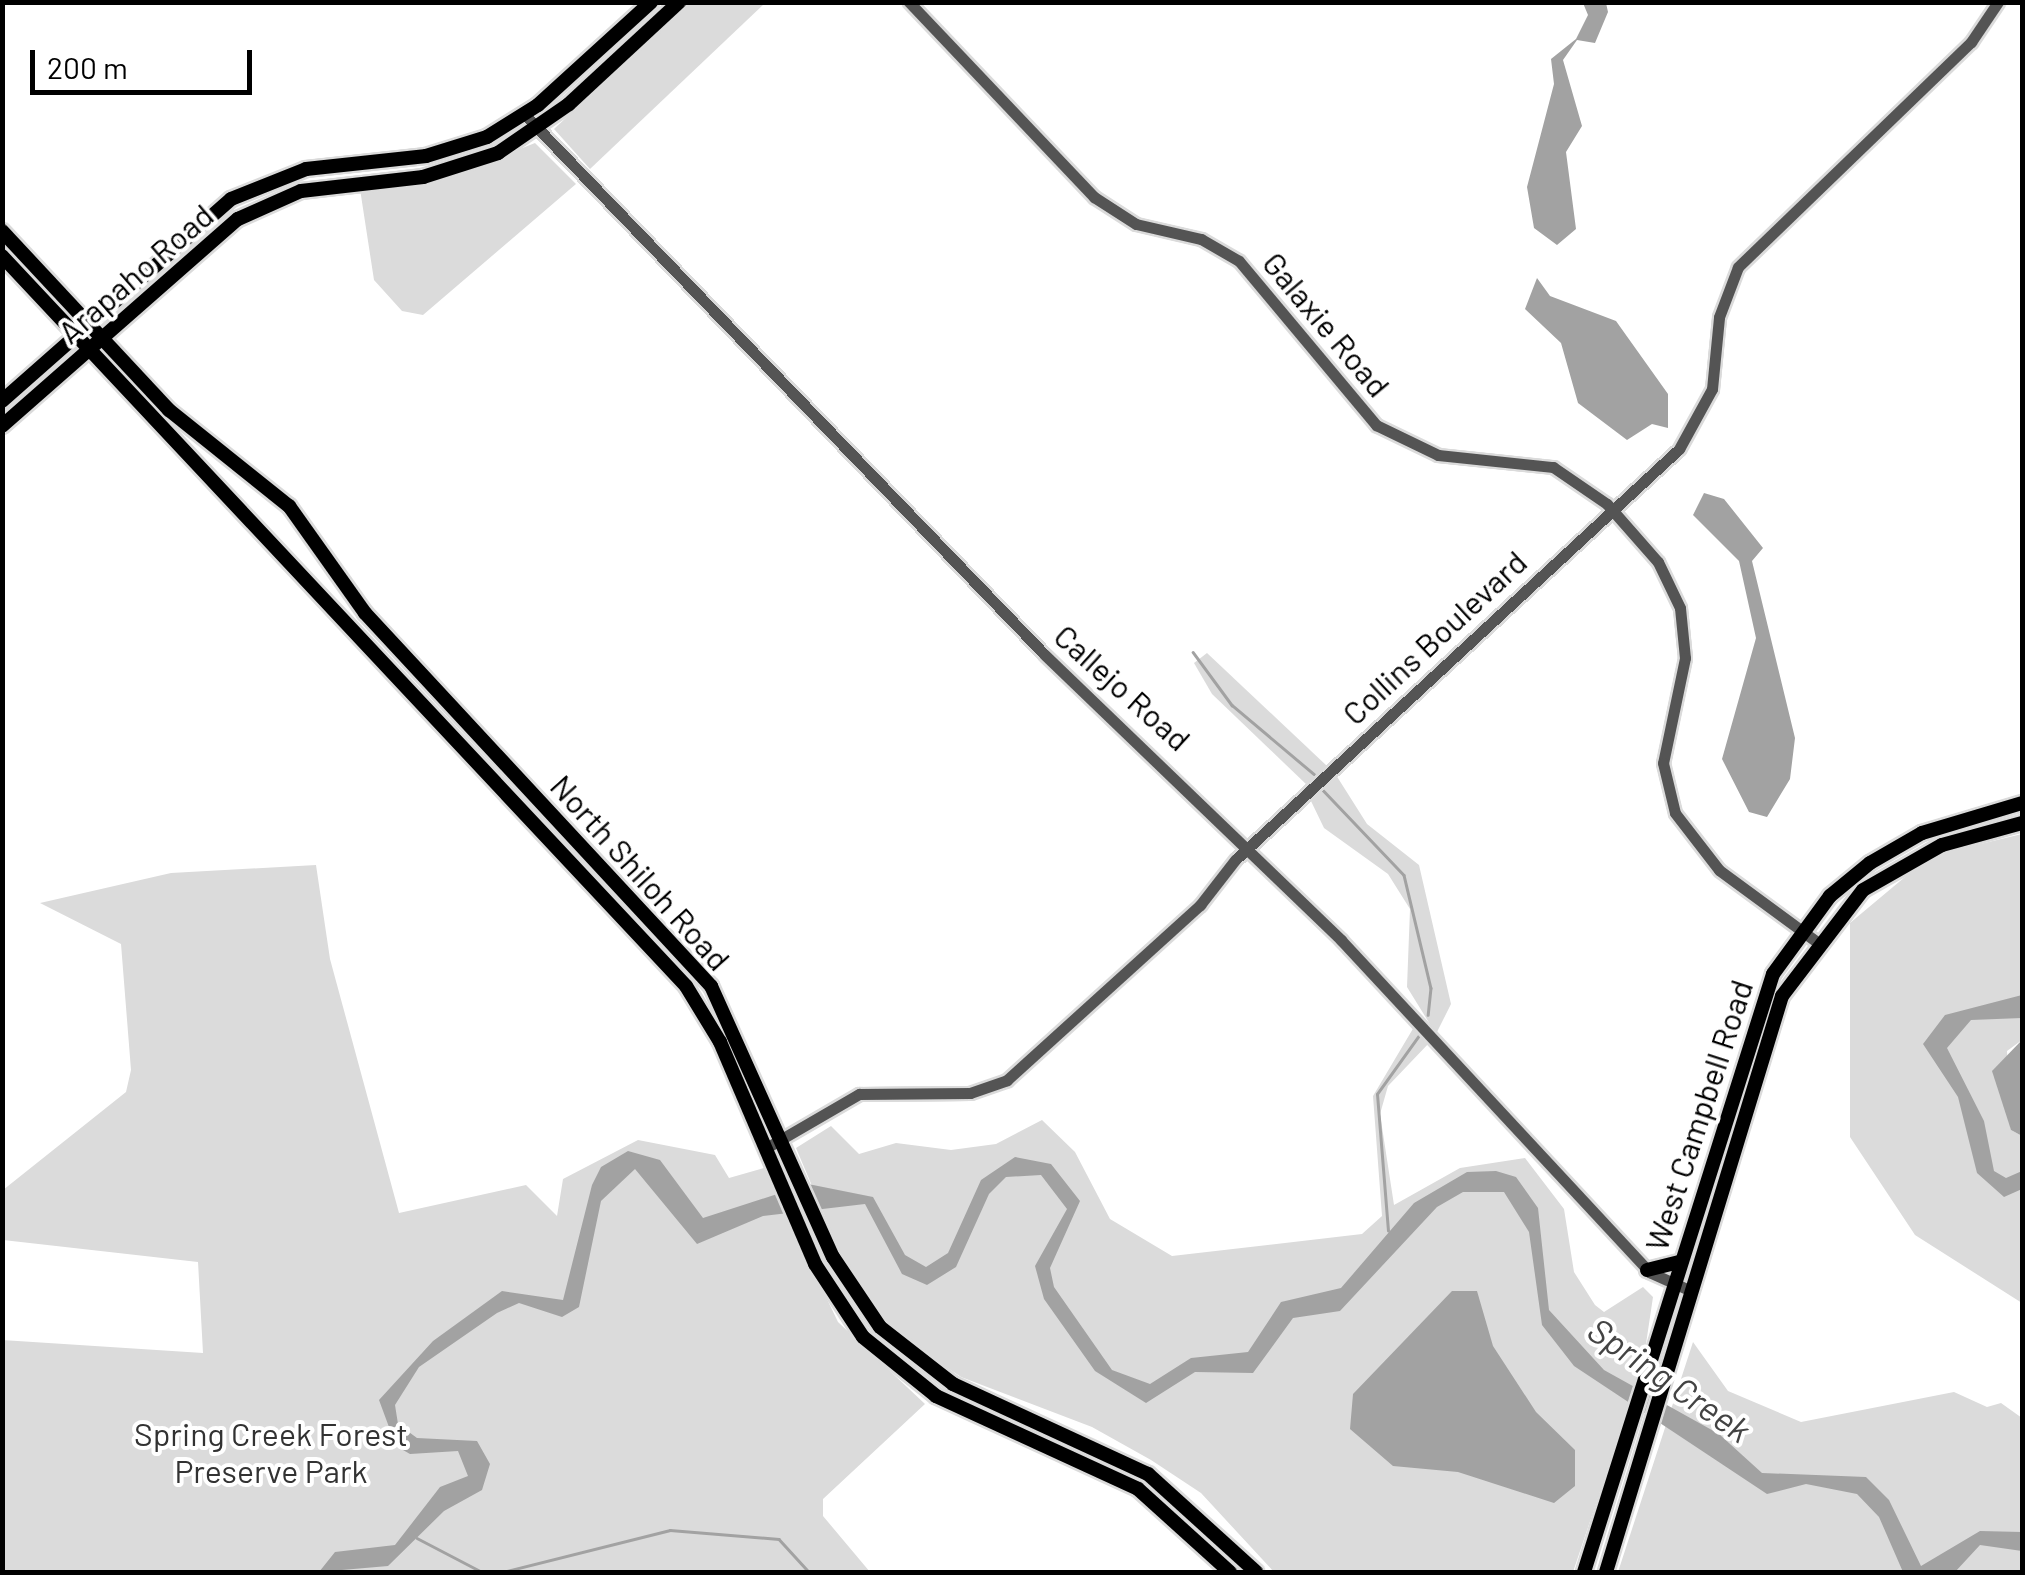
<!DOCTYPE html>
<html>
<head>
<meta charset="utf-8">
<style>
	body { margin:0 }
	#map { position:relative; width:2025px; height:1575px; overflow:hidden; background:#fff; font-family:Barlow,sans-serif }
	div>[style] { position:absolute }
	.green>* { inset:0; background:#dbdbdb }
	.water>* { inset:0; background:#a2a2a2 }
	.stream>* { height:2.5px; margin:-1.25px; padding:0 1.25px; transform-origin:1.25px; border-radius:1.25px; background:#a2a2a2 }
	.roads { filter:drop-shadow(2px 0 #dbdbdb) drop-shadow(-2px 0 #dbdbdb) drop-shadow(0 2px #dbdbdb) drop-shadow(0 -2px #dbdbdb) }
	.minor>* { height:11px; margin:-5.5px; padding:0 5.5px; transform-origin:5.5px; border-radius:5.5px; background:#545454 }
	.major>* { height:14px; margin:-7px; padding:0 7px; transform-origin:7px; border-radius:7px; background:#000 }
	span { translate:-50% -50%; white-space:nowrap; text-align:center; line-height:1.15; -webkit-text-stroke:8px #fff; paint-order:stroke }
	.street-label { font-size:32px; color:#000 }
	.park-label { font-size:32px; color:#323232 }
	.water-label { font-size:35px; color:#434343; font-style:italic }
	.frame { position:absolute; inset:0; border:5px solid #000; pointer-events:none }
	.scale { position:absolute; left:30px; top:50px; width:222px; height:45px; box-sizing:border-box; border:5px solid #000; border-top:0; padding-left:12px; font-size:30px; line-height:35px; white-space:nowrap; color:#000; -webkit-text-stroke:8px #fff; paint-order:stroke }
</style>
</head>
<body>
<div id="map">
	<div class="green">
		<i style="clip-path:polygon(689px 3px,765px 3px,590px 169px,554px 129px)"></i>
		<i style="clip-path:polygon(535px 143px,576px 184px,423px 315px,402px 311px,374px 280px,360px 189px,443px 180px)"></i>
		<i style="clip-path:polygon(1207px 653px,1327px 766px,1307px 785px,1212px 694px,1194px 663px)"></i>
		<i style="clip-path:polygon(1336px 775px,1367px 824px,1419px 865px,1451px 1004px,1436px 1034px,1407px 987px,1410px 909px,1388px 874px,1324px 828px,1310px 799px)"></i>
		<i style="clip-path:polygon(2022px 834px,2022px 1040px,2007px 1051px,2011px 1130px,2022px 1136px,2022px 1303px,1915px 1235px,1850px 1137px,1850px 923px,1930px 856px)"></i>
		<i style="clip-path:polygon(316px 865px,330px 959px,399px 1213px,526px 1185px,557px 1216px,563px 1179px,638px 1140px,715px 1155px,729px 1178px,764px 1168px,838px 1322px,925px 1404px,823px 1499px,823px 1516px,870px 1572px,3px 1572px,2px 1340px,203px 1353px,198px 1262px,3px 1240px,3px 1190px,126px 1092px,131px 1070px,121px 944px,40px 903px,171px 873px)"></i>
		<i style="clip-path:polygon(1414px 1027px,1430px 1042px,1388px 1086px,1380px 1114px,1394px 1205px,1460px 1168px,1525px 1158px,1564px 1209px,1574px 1272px,1595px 1305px,1604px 1312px,1643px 1287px,1653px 1297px,1643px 1364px,1573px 1572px,1274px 1572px,1201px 1493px,1151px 1460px,1092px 1427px,961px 1377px,881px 1323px,850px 1276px,796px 1148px,831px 1126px,859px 1154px,896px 1143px,951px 1150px,996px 1144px,1042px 1120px,1075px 1152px,1110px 1219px,1172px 1256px,1362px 1234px,1382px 1216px,1373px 1096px)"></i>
		<i style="clip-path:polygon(1693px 1342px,1728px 1391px,1801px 1422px,1954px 1392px,1987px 1407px,2001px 1403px,2022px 1418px,2022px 1572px,1618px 1572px)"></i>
	</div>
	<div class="water">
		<i style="clip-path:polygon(1583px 3px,1606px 3px,1608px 12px,1595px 43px,1577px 40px,1563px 60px,1582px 126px,1566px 152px,1576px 229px,1557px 245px,1534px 228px,1527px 187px,1554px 84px,1551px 59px,1576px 39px,1588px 15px)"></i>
		<i style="clip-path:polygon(1537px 278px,1550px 296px,1616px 321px,1668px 394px,1668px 428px,1652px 424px,1627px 440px,1578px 403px,1561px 343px,1525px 309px)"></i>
		<i style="clip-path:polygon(1704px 493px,1724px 499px,1763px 548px,1752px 561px,1795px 738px,1790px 779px,1767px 817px,1749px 812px,1722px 759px,1756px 638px,1739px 561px,1693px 515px)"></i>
		<i style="clip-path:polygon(2022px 995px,2022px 1018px,1971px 1020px,1947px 1048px,1984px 1121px,1994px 1171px,2006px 1178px,2022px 1171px,2022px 1189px,2004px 1197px,1977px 1173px,1958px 1097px,1923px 1044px,1945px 1015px)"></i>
		<i style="clip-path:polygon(2022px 1040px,2022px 1136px,2011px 1130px,1992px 1071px)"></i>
		<i style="clip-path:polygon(628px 1151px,660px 1160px,703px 1218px,808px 1184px,873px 1197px,905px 1255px,926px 1267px,948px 1253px,981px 1180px,1015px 1157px,1051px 1164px,1080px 1201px,1050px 1268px,1054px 1287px,1112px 1370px,1150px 1384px,1191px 1358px,1248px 1352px,1281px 1302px,1341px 1288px,1414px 1203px,1467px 1172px,1496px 1171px,1516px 1177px,1538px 1208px,1549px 1310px,1604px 1370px,1719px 1434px,1762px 1473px,1866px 1477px,1889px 1500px,1921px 1566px,1980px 1531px,2022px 1532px,2022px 1551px,1980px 1545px,1955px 1572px,1903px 1572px,1879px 1517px,1857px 1494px,1806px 1484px,1767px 1494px,1574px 1366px,1542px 1325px,1529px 1232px,1504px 1192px,1463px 1192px,1437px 1207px,1340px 1311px,1293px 1318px,1253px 1373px,1195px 1372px,1146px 1403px,1095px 1371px,1044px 1299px,1035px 1266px,1067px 1209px,1041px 1175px,1006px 1177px,989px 1194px,956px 1267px,927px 1285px,902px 1274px,865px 1204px,763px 1216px,697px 1244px,635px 1169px,601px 1201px,579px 1307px,562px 1317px,519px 1303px,497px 1313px,419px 1367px,395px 1405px,398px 1424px,417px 1438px,477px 1441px,490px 1464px,482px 1490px,444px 1511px,388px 1566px,319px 1572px,335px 1552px,395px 1545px,440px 1487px,468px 1476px,458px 1451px,410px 1454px,396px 1446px,379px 1400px,433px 1341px,502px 1291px,563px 1300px,592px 1185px,601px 1167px)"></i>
		<i style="clip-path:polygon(1452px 1291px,1477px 1291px,1493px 1346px,1536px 1412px,1575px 1450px,1575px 1486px,1554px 1503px,1458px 1472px,1393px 1466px,1350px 1429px,1353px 1394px)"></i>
	</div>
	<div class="stream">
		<i style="left:1193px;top:652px;width:66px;rotate:53.7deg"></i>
		<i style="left:1232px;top:705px;width:107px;rotate:40.1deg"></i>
		<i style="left:1323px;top:790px;width:117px;rotate:46.4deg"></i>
		<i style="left:1404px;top:875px;width:116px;rotate:76.6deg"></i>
		<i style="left:1431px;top:988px;width:27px;rotate:96deg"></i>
		<i style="left:1388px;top:1231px;width:137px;rotate:-94.6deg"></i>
		<i style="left:1377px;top:1094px;width:74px;rotate:-54.4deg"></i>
		<i style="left:417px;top:1538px;width:73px;rotate:27.6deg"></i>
		<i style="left:503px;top:1572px;width:172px;rotate:-14.1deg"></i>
		<i style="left:670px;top:1530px;width:109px;rotate:4.7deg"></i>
		<i style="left:779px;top:1539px;width:45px;rotate:47.7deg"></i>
	</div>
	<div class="roads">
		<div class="minor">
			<i style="left:909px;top:2px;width:269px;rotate:46.5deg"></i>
			<i style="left:1094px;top:197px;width:50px;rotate:32.7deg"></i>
			<i style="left:1136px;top:224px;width:67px;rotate:13deg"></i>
			<i style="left:1201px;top:239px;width:44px;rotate:30.1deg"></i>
			<i style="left:1239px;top:261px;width:214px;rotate:50.1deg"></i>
			<i style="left:1376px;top:425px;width:69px;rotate:25.8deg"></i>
			<i style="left:1438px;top:455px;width:116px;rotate:6deg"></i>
			<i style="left:1553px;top:467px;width:65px;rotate:34.4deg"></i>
			<i style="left:1607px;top:504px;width:77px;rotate:48.7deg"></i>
			<i style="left:1658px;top:562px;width:51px;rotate:64.4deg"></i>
			<i style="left:1680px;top:608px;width:50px;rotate:84.3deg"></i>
			<i style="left:1685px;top:658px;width:107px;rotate:101.8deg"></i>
			<i style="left:1663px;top:763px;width:51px;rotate:76.5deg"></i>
			<i style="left:1675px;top:813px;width:72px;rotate:52.3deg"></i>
			<i style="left:1719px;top:870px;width:122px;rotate:36.3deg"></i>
			<i style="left:525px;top:115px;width:750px;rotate:46.08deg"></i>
			<i style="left:1045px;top:655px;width:411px;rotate:43.9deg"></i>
			<i style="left:1341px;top:940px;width:453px;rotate:47.1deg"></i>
			<i style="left:1649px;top:1272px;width:44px;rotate:24.2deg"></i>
			<i style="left:766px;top:1148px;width:108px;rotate:-30.1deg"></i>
			<i style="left:859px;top:1094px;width:111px;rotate:-0.5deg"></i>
			<i style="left:970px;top:1093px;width:39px;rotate:-19deg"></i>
			<i style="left:1007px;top:1080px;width:261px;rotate:-42.2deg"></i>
			<i style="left:1200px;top:905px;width:57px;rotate:-52.1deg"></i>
			<i style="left:1235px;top:860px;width:605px;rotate:-42.79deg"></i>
			<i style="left:1679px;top:449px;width:68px;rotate:-61.2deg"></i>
			<i style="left:1712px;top:389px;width:72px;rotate:-84.4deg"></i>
			<i style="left:1719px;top:317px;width:53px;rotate:-69.2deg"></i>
			<i style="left:1738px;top:267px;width:324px;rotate:-44deg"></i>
			<i style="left:1971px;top:42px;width:48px;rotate:-56deg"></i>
		</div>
		<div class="major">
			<i style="left:2px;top:231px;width:245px;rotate:47deg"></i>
			<i style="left:169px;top:410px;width:154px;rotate:38.7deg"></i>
			<i style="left:289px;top:506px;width:131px;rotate:54.6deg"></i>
			<i style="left:365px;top:613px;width:509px;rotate:47.15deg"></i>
			<i style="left:711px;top:986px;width:297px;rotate:65.8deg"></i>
			<i style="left:833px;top:1257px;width:84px;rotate:56.1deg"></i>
			<i style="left:880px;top:1327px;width:93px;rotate:38deg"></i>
			<i style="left:953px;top:1384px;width:215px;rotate:24.8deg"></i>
			<i style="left:1148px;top:1474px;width:146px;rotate:42.2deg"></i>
			<i style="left:2px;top:256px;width:1000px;rotate:46.86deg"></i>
			<i style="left:686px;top:986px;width:66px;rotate:58.7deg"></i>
			<i style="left:720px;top:1042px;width:241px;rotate:66.8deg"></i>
			<i style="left:815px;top:1264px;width:87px;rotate:56.7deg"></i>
			<i style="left:863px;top:1337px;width:94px;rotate:38.9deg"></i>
			<i style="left:936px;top:1396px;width:222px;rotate:24.7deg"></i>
			<i style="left:1138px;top:1489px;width:124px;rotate:42.1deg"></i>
			<i style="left:2px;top:401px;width:305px;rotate:-41.4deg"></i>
			<i style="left:231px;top:199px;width:81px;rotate:-21.8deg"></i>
			<i style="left:306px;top:169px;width:121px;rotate:-6.2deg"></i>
			<i style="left:426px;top:156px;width:64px;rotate:-17.3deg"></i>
			<i style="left:487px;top:137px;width:60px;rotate:-32.1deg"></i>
			<i style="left:538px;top:105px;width:153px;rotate:-42.3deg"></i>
			<i style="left:2px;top:426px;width:314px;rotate:-41.3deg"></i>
			<i style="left:238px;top:219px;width:69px;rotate:-24deg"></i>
			<i style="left:301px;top:191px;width:123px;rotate:-6.5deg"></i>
			<i style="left:423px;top:177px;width:79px;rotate:-17.7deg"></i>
			<i style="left:498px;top:153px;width:86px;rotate:-34.6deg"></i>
			<i style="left:569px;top:104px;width:150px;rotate:-42.8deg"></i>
			<i style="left:1647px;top:1270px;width:33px;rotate:-14deg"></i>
			<i style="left:1584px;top:1572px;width:627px;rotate:-72.46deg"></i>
			<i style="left:1773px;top:974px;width:97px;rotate:-53.8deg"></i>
			<i style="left:1830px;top:896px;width:52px;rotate:-39.5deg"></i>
			<i style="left:1870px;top:863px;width:60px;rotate:-30deg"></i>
			<i style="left:1922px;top:833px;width:104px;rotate:-16.7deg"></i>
			<i style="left:1606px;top:1572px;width:602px;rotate:-73.01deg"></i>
			<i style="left:1782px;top:996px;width:133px;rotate:-52.6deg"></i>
			<i style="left:1863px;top:890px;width:91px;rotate:-29.7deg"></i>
			<i style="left:1942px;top:845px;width:83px;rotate:-15.4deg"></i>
		</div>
	</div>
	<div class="street-label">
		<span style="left:135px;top:273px;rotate:-41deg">Arapaho Road</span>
		<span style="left:1327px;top:324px;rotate:50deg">Galaxie Road</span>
		<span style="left:1434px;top:637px;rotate:-43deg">Collins Boulevard</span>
		<span style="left:1123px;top:687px;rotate:42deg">Callejo Road</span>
		<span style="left:641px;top:872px;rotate:48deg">North Shiloh Road</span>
		<span style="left:1698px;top:1115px;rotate:-72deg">West Campbell Road</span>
	</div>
	<div class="park-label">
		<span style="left:271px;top:1452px">Spring Creek Forest<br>Preserve Park</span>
	</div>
	<div class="water-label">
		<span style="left:1670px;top:1379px;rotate:35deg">Spring Creek</span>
	</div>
	<div class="frame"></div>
	<div class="scale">200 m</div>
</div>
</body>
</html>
